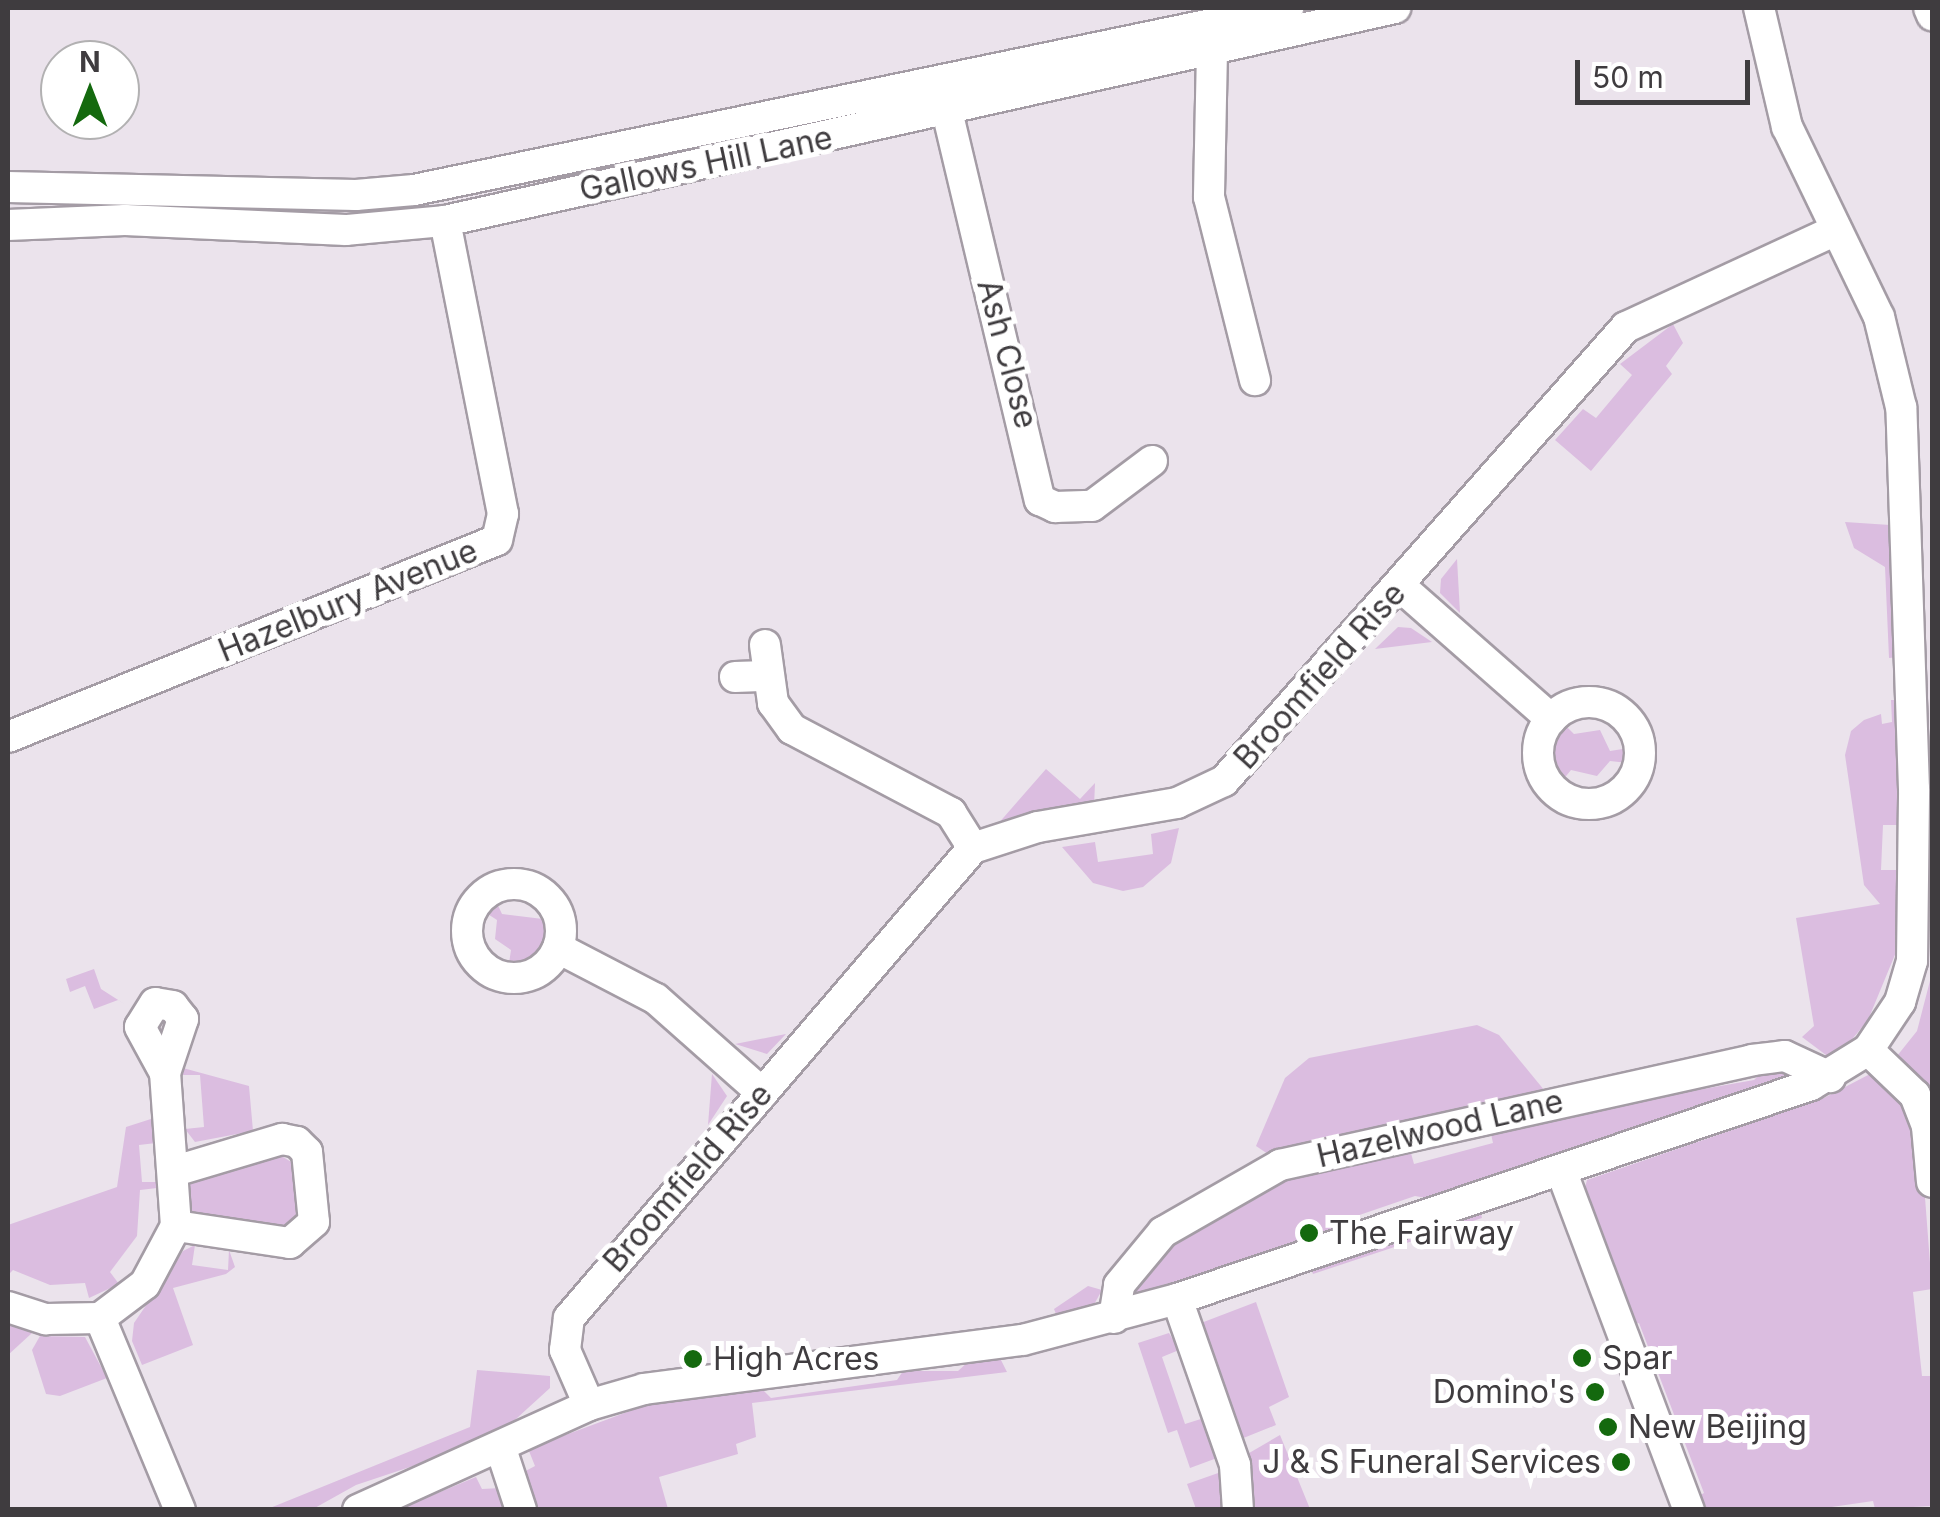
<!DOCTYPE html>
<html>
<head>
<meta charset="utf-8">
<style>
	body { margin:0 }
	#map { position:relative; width:1940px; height:1517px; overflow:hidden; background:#ebe3ec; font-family:Inter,sans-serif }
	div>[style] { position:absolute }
	.green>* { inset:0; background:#dbbde0 }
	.roads { filter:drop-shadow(2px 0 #a49ca5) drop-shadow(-2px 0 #a49ca5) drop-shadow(0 2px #a49ca5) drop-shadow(0 -2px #a49ca5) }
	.minor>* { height:30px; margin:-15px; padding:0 15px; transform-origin:15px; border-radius:15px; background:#fff }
	.minor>.ring { margin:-15px; padding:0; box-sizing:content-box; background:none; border:30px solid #fff; border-radius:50% }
	.dots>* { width:28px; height:28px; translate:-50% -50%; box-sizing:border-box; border:5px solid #fff; border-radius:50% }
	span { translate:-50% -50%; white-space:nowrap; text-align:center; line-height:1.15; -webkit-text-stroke:10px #fff; paint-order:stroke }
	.street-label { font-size:32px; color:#3f3c3f }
	.poi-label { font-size:32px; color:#3f3c3f }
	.left { translate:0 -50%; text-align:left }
	.right { translate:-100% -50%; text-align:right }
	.frame { position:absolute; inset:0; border:10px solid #3f3c3f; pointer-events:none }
	.north { position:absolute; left:40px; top:40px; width:100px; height:100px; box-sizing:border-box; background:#fff; border:2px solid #b2b1b2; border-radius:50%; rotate:0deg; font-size:28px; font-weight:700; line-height:40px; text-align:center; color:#3f3c3f }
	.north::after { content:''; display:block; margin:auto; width:35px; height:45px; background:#14690e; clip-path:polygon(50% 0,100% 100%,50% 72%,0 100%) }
	.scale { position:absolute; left:1575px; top:60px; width:175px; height:45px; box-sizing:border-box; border:5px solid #3f3c3f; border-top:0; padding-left:12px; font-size:30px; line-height:35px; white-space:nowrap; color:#3f3c3f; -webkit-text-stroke:8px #fff; paint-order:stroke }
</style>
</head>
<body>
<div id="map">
	<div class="green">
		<i style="clip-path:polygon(1673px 324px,1683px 343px,1666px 366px,1672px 374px,1591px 471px,1555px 440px,1583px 409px,1596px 418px,1632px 375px,1620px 364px)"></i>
		<i style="clip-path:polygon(1845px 522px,1890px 525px,1899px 657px,1889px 658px,1885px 567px,1854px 548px)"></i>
		<i style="clip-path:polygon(1457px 559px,1460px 613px,1440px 593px,1441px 579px)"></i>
		<i style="clip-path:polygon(1398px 627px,1411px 628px,1432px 642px,1375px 649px)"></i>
		<i style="clip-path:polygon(1891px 700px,1900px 700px,1901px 825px,1883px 825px,1881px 870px,1900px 870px,1899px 945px,1868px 1020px,1834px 1061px,1802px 1037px,1814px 1026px,1796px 918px,1880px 904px,1864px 885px,1845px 755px,1851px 731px,1864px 720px,1881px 714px,1882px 724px,1892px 722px)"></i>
		<i style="clip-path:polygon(1564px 724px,1574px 734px,1600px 730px,1610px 751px,1629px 748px,1628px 763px,1610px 761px,1597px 776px,1571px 770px,1562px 781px,1552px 747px)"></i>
		<i style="clip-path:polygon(1046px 769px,1080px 799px,1095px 783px,1094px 807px,997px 825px)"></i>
		<i style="clip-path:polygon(1179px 828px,1171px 863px,1143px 887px,1123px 891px,1093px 883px,1062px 847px,1095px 842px,1098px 862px,1153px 854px,1151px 834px)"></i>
		<i style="clip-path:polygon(494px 897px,502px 914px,551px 920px,550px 944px,525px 969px,508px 970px,511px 950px,495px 939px,497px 920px,480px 909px)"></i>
		<i style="clip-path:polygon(94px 969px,101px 989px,126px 1005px,118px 1000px,94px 1009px,85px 986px,70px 992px,66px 979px)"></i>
		<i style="clip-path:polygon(1932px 973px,1932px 1106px,1897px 1056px,1917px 1031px)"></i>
		<i style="clip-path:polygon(1477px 1025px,1499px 1035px,1549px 1096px,1268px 1154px,1256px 1146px,1285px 1078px,1309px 1058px)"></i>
		<i style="clip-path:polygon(786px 1034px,767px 1054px,735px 1044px)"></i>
		<i style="clip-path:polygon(1768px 1066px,1792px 1079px,1438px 1200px,1415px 1196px,1339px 1222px,1325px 1235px,1134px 1294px,1133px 1285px,1170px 1239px,1285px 1174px,1409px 1146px,1414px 1164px,1493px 1143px,1489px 1125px,1681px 1084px,1692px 1091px,1754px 1080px)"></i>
		<i style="clip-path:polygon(183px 1068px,249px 1086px,253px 1131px,195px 1142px,185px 1129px,204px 1127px,200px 1075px,181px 1075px)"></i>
		<i style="clip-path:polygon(1872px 1073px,1894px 1090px,1920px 1132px,1932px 1289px,1913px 1292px,1922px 1376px,1932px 1376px,1932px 1506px,1875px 1509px,1873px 1501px,1811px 1510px,1704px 1509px,1695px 1498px,1704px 1493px,1639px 1323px,1629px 1326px,1583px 1195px,1587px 1180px,1822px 1099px)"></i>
		<i style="clip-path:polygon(712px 1074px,727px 1096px,708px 1125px)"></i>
		<i style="clip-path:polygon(154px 1118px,156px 1143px,139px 1145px,142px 1182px,156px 1182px,157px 1188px,140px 1190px,137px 1236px,110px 1272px,119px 1284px,89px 1298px,85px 1283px,50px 1285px,13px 1270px,8px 1275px,8px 1225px,117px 1187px,126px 1127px)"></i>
		<i style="clip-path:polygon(278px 1154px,298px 1166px,303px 1220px,295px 1232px,194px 1218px,185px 1209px,183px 1185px,191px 1178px)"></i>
		<i style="clip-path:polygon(1480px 1210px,1482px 1218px,1313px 1274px,1309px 1264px)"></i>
		<i style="clip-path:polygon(195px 1245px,192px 1265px,228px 1270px,229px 1250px,235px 1267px,226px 1274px,173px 1288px,193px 1345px,142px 1365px,132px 1341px,134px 1323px,183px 1251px)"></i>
		<i style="clip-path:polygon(1088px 1286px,1102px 1290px,1091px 1310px,1058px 1319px,1054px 1309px)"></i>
		<i style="clip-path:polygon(1256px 1302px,1289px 1397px,1269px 1407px,1276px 1425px,1241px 1439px,1201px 1323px)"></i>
		<i style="clip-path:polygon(8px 1324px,32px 1333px,8px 1355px)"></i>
		<i style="clip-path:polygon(1169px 1333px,1179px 1350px,1162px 1357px,1185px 1424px,1204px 1418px,1217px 1458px,1190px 1468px,1177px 1430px,1168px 1433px,1138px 1343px)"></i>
		<i style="clip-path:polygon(40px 1336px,85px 1337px,107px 1378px,60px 1396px,46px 1394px,32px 1350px)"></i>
		<i style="clip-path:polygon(1000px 1358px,1007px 1372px,752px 1403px,756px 1437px,736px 1444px,738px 1454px,659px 1477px,668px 1509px,531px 1509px,520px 1474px,535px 1466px,529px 1451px,536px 1446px,654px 1402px,761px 1388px,771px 1398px,897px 1380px,903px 1371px,958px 1371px,969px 1361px)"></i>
		<i style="clip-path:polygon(477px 1370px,550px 1376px,550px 1388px,506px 1428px,427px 1469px,416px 1465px,356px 1485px,313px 1509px,265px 1510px,470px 1427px)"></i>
		<i style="clip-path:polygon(1280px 1435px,1310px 1509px,1251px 1509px,1244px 1456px)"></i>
		<i style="clip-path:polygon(1221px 1472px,1227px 1509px,1196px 1509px,1187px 1484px)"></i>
		<i style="clip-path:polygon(476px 1477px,482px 1489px,501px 1488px,508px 1510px,397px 1510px)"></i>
	</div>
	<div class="roads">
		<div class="minor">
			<i style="left:1929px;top:8px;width:8px;rotate:67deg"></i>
			<i style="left:1212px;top:51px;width:146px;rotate:91.2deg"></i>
			<i style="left:1209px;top:197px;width:189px;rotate:75.9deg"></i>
			<i style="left:947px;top:111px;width:400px;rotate:76.6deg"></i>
			<i style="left:1040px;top:500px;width:17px;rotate:25deg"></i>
			<i style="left:1055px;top:507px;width:37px;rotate:-2deg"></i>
			<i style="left:1092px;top:506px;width:75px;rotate:-36.9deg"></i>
			<i style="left:8px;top:187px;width:348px;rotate:1.3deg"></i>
			<i style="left:356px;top:195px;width:58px;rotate:-4.9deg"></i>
			<i style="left:414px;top:190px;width:893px;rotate:-11.76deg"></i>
			<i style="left:8px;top:225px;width:117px;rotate:-2.4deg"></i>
			<i style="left:125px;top:220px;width:221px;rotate:2.6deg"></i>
			<i style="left:346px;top:230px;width:99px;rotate:-5.2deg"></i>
			<i style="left:445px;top:221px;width:974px;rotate:-12.64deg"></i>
			<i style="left:1401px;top:587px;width:200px;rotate:41.3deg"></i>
			<i style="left:765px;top:645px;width:59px;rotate:82.1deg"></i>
			<i style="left:773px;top:703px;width:32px;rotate:54deg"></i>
			<i style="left:792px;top:729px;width:180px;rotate:27.8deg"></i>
			<i style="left:951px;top:813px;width:41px;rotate:57.8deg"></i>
			<i style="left:735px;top:677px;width:32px;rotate:-2deg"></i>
			<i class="ring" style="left:1538px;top:702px;width:72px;height:72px"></i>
			<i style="left:8px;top:737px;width:527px;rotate:-21.94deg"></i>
			<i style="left:497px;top:540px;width:27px;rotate:-77deg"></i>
			<i style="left:503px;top:514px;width:299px;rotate:-101.2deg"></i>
			<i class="ring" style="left:467px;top:884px;width:64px;height:64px"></i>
			<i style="left:558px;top:948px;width:110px;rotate:27.5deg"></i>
			<i style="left:656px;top:999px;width:140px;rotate:41.5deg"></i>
			<i style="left:1868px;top:1050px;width:65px;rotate:43.8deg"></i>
			<i style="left:1915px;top:1095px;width:34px;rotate:69deg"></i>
			<i style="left:1927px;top:1127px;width:55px;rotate:84.8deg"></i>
			<i style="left:1561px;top:1170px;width:363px;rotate:69.4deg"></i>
			<i style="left:175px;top:1171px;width:112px;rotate:-16.7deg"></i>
			<i style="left:282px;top:1139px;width:15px;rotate:11deg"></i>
			<i style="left:297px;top:1142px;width:14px;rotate:45deg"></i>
			<i style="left:307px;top:1152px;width:70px;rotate:84.3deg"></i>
			<i style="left:314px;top:1222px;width:32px;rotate:139deg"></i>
			<i style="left:290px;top:1243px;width:115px;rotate:-171.5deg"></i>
			<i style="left:1177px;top:1299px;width:176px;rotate:70.7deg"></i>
			<i style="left:1235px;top:1465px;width:45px;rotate:86.2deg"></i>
			<i style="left:8px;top:1307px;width:40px;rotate:18deg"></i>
			<i style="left:46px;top:1319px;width:54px;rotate:-1.1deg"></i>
			<i style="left:100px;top:1318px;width:208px;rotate:67.4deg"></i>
			<i style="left:100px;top:1318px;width:56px;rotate:-37.1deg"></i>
			<i style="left:145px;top:1284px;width:66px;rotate:-61.9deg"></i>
			<i style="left:176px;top:1226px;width:153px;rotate:-94.1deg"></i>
			<i style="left:165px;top:1073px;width:57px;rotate:-71.6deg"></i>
			<i style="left:183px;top:1019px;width:16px;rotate:-128deg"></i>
			<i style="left:173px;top:1006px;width:18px;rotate:-171deg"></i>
			<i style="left:155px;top:1003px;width:28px;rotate:122deg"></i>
			<i style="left:140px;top:1027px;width:52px;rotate:61.5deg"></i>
			<i style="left:1114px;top:1318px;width:33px;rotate:-81deg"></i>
			<i style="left:1119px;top:1285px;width:69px;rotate:-50.3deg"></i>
			<i style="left:1163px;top:1232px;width:135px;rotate:-29.8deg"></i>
			<i style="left:1280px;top:1165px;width:484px;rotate:-12.5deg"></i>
			<i style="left:1752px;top:1060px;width:33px;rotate:-7deg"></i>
			<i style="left:1785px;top:1056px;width:50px;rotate:25deg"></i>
			<i style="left:589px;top:1405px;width:60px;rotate:-113.6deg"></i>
			<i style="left:565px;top:1350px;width:32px;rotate:-83deg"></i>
			<i style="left:569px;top:1318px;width:620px;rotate:-49.32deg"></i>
			<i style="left:973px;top:848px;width:68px;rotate:-17.9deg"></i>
			<i style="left:1038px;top:827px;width:141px;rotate:-9.8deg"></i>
			<i style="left:1177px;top:803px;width:52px;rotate:-25.1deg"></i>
			<i style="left:1224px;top:781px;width:606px;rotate:-48.48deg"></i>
			<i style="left:1626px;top:327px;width:231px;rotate:-24.8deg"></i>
			<i style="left:501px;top:1449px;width:64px;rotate:71.8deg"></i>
			<i style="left:358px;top:1510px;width:254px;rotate:-24.4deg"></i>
			<i style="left:589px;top:1405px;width:57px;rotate:-16.2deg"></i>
			<i style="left:644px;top:1389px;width:382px;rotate:-7.4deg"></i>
			<i style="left:1023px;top:1340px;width:159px;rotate:-14.9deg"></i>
			<i style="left:1177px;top:1299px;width:669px;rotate:-18.65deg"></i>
			<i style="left:1811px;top:1085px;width:67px;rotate:-31.6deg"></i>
			<i style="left:1868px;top:1050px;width:58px;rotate:-56.3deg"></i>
			<i style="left:1900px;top:1002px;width:43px;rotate:-73.7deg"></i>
			<i style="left:1912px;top:961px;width:172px;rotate:-89.3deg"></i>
			<i style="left:1914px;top:789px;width:382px;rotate:-91.9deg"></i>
			<i style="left:1901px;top:407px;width:93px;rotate:-103.7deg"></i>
			<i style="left:1879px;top:317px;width:211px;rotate:-115.8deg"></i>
			<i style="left:1787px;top:127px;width:122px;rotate:-103.2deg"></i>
		</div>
	</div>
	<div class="dots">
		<i style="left:1309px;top:1233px;background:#14690e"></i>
		<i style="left:1582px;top:1358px;background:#14690e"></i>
		<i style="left:693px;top:1359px;background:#14690e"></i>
		<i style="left:1595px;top:1392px;background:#14690e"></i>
		<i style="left:1608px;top:1427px;background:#14690e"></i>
		<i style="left:1621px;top:1462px;background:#14690e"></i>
	</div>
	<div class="street-label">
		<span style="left:706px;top:164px;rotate:-12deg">Gallows Hill Lane</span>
		<span style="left:1007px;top:354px;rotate:75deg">Ash Close</span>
		<span style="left:348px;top:601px;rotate:-22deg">Hazelbury Avenue</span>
		<span style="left:1320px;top:676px;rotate:-48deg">Broomfield Rise</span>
		<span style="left:1440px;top:1129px;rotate:-13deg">Hazelwood Lane</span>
		<span style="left:688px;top:1178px;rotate:-49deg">Broomfield Rise</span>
	</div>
	<div class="poi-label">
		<span class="left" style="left:1329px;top:1233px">The Fairway</span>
		<span class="left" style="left:1602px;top:1358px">Spar</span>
		<span class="left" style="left:713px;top:1359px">High Acres</span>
		<span class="right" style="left:1575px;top:1392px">Domino's</span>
		<span class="left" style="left:1628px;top:1427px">New Beijing</span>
		<span class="right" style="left:1601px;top:1462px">J &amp; S Funeral Services</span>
	</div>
	<div class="frame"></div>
	<div class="north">N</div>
	<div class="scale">50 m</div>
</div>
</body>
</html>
